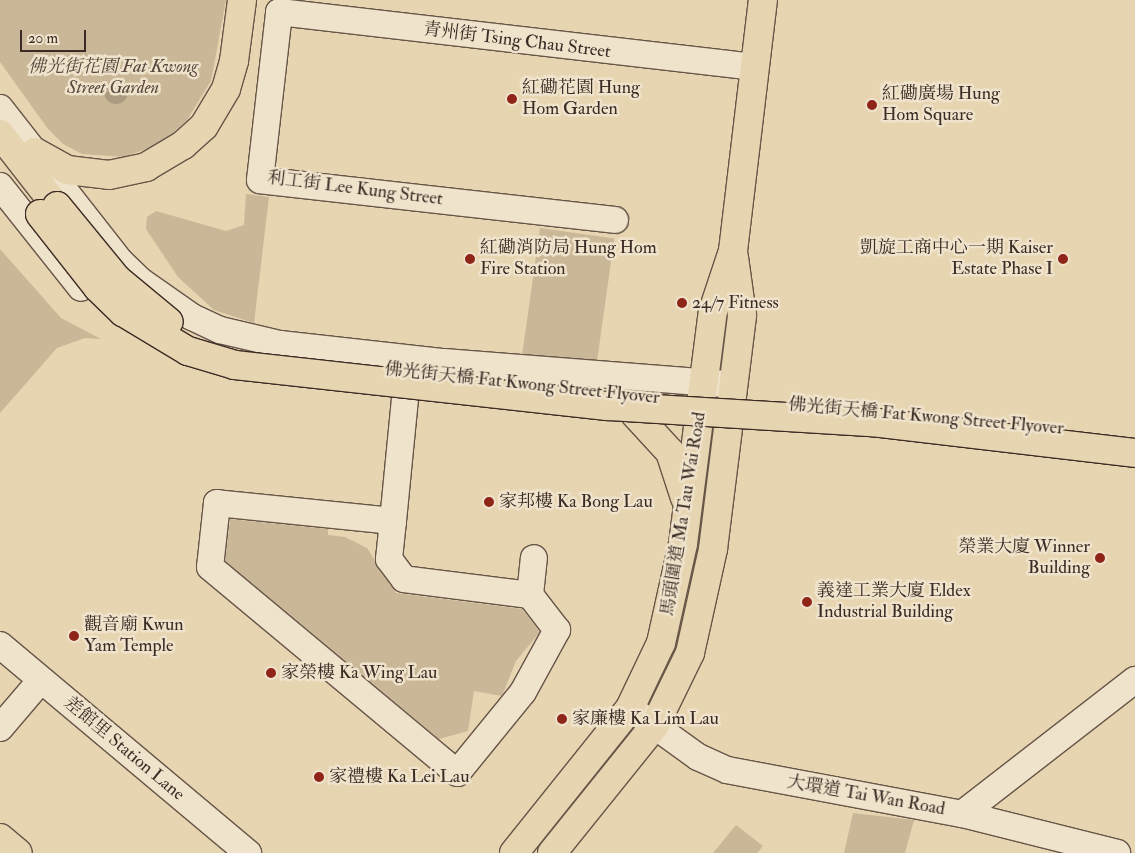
<!DOCTYPE html>
<html>
<head>
<meta charset="utf-8">
<style>
	body { margin:0 }
	#map { position:relative; width:1135px; height:853px; overflow:hidden; background:#e7d4b0; font-family:"IM FELL Double Pica","Noto Serif TC",serif }
	div>[style] { position:absolute }
	.green>* { inset:0; background:#cab798; transform-origin:0 0 }
	.water>* { inset:0; background:#ad9b81 }
	.round { border-radius:50% }
	.roads { filter:drop-shadow(1px 0 #675548) drop-shadow(-1px 0 #675548) drop-shadow(0 1px #675548) drop-shadow(0 -1px #675548) }
	.minor>* { height:26px; margin:-13px; padding:0 13px; transform-origin:13px; border-radius:13px; background:#efe3cc }
	.major>* { height:28px; margin:-14px; padding:0 14px; transform-origin:14px; border-radius:14px; background:#e7d4b0 }
	.bridges { filter:drop-shadow(1px 0 #3c2b25) drop-shadow(-1px 0 #3c2b25) drop-shadow(0 1px #3c2b25) drop-shadow(0 -1px #3c2b25) }
	.major-bridge>* { height:28px; margin:-14px; padding:0 14px; transform-origin:14px; border-radius:14px; background:#e7d4b0 }
	.dots>* { width:14px; height:14px; translate:-50% -50%; box-sizing:border-box; border:2px solid #efe3cc; border-radius:50% }
	span { translate:-50% -50%; white-space:nowrap; text-align:center; line-height:1.15; -webkit-text-stroke:5px #efe3cc; paint-order:stroke }
	.street-label { font-size:18px; color:#3c2b25 }
	.park-label { font-size:18px; color:#58473c; font-style:italic }
	.poi-label { font-size:18px; color:#3c2b25 }
	.left { translate:0 -50%; text-align:left }
	.right { translate:-100% -50%; text-align:right }
	.scale { position:absolute; left:20px; top:30px; width:66px; height:22px; box-sizing:border-box; border:2px solid #3c2b25; border-top:0; padding-left:6px; font-size:15px; line-height:18px; white-space:nowrap; color:#3c2b25; -webkit-text-stroke:4px #efe3cc; paint-order:stroke }
</style>
</head>
<body>
<div id="map">
	<div class="green">
		<i style="clip-path:polygon(0 0,226px 0,211px 81px,187px 120px,160px 144px,124px 157px,82px 154px,63px 144px,48px 129px,0 62px)"></i>
		<i style="clip-path:polygon(246px 194px,269px 197px,254px 323px,214px 310px,178px 277px,146px 229px,147px 217px,156px 211px,226px 231px,244px 225px)"></i>
		<i style="left:540px;top:228px;width:75px;height:127px;rotate:8deg"></i>
		<i style="clip-path:polygon(0 249px,61px 318px,101px 339px,85px 338px,57px 348px,0 413px)"></i>
		<i style="clip-path:polygon(230px 519px,328px 529px,328px 535px,345px 537px,367px 548px,396px 593px,522px 609px,540px 632px,516px 661px,502px 696px,474px 691px,468px 731px,439px 739px,225px 561px)"></i>
		<i style="clip-path:polygon(853px 813px,914px 820px,905px 853px,844px 853px)"></i>
		<i style="clip-path:polygon(736px 825px,763px 846px,757px 853px,713px 853px)"></i>
	</div>
	<div class="water">
		<i class="round" style="left:104px;top:80px;width:24px;height:24px"></i>
	</div>
	<div class="roads">
		<div class="minor">
			<i style="left:0;top:108px;width:194px;rotate:51.9deg"></i>
			<i style="left:120px;top:261px;width:30px;rotate:44deg"></i>
			<i style="left:142px;top:282px;width:61px;rotate:35deg"></i>
			<i style="left:192px;top:317px;width:31px;rotate:25deg"></i>
			<i style="left:220px;top:330px;width:62px;rotate:13.1deg"></i>
			<i style="left:280px;top:344px;width:165px;rotate:6.3deg"></i>
			<i style="left:444px;top:362px;width:291px;rotate:4.5deg"></i>
			<i style="left:0;top:186px;width:130px;rotate:51.5deg"></i>
			<i style="left:615px;top:220px;width:357px;rotate:-173.6deg"></i>
			<i style="left:260px;top:180px;width:169px;rotate:-83.5deg"></i>
			<i style="left:279px;top:12px;width:479px;rotate:6.6deg"></i>
			<i style="left:393px;top:521px;width:177px;rotate:-174.2deg"></i>
			<i style="left:217px;top:503px;width:64px;rotate:96.2deg"></i>
			<i style="left:210px;top:567px;width:322px;rotate:39.8deg"></i>
			<i style="left:457px;top:773px;width:104px;rotate:-50.8deg"></i>
			<i style="left:523px;top:692px;width:71px;rotate:-61.3deg"></i>
			<i style="left:557px;top:630px;width:44px;rotate:-127.6deg"></i>
			<i style="left:530px;top:595px;width:127px;rotate:-172.8deg"></i>
			<i style="left:404px;top:579px;width:25px;rotate:-127deg"></i>
			<i style="left:389px;top:559px;width:38px;rotate:-84deg"></i>
			<i style="left:393px;top:521px;width:143px;rotate:-84.4deg"></i>
			<i style="left:530px;top:595px;width:37px;rotate:-84deg"></i>
			<i style="left:0;top:645px;width:324px;rotate:40deg"></i>
			<i style="left:630px;top:708px;width:84px;rotate:35.8deg"></i>
			<i style="left:698px;top:757px;width:32px;rotate:24deg"></i>
			<i style="left:727px;top:770px;width:239px;rotate:10.6deg"></i>
			<i style="left:962px;top:814px;width:219px;rotate:-37.8deg"></i>
			<i style="left:0;top:728px;width:63px;rotate:-49.5deg"></i>
			<i style="left:962px;top:814px;width:160px;rotate:14.1deg"></i>
		</div>
		<div class="major">
			<i style="left:0;top:134px;width:88px;rotate:52deg"></i>
			<i style="left:35px;top:152px;width:37px;rotate:29deg"></i>
			<i style="left:67px;top:170px;width:42px;rotate:6.8deg"></i>
			<i style="left:109px;top:175px;width:38px;rotate:-12deg"></i>
			<i style="left:146px;top:167px;width:43px;rotate:-30.7deg"></i>
			<i style="left:183px;top:145px;width:28px;rotate:-42deg"></i>
			<i style="left:204px;top:126px;width:43px;rotate:-59.3deg"></i>
			<i style="left:226px;top:89px;width:29px;rotate:-74deg"></i>
			<i style="left:234px;top:61px;width:62px;rotate:-82.5deg"></i>
			<i style="left:635px;top:414px;width:52px;rotate:47.4deg"></i>
			<i style="left:670px;top:452px;width:48px;rotate:71.9deg"></i>
			<i style="left:0;top:838px;width:23px;rotate:40deg"></i>
			<i style="left:514px;top:853px;width:186px;rotate:-51.3deg"></i>
			<i style="left:630px;top:708px;width:72px;rotate:-64.5deg"></i>
			<i style="left:661px;top:643px;width:101px;rotate:-77.5deg"></i>
			<i style="left:683px;top:544px;width:235px;rotate:-82.7deg"></i>
			<i style="left:713px;top:311px;width:63px;rotate:-71.6deg"></i>
			<i style="left:733px;top:251px;width:253px;rotate:-83.2deg"></i>
			<i style="left:552px;top:853px;width:164px;rotate:-51.2deg"></i>
			<i style="left:655px;top:725px;width:80px;rotate:-64.1deg"></i>
			<i style="left:690px;top:653px;width:107px;rotate:-77.5deg"></i>
			<i style="left:713px;top:549px;width:236px;rotate:-82.9deg"></i>
			<i style="left:742px;top:315px;width:59px;rotate:-97.9deg"></i>
		</div>
	</div>
	<div class="bridges">
		<div class="major-bridge">
			<i style="left:57px;top:206px;width:94px;rotate:50.6deg"></i>
			<i style="left:117px;top:279px;width:67px;rotate:39.6deg"></i>
			<i style="left:40px;top:214px;width:94px;rotate:51.9deg"></i>
			<i style="left:98px;top:288px;width:35px;rotate:44deg"></i>
			<i style="left:123px;top:312px;width:76px;rotate:31deg"></i>
			<i style="left:188px;top:351px;width:49px;rotate:16.6deg"></i>
			<i style="left:235px;top:365px;width:374px;rotate:6.3deg"></i>
			<i style="left:607px;top:406px;width:264px;rotate:3.5deg"></i>
			<i style="left:871px;top:422px;width:266px;rotate:6.7deg"></i>
		</div>
	</div>
	<div class="dots">
		<i style="left:512px;top:99px;background:#8f2418"></i>
		<i style="left:872px;top:105px;background:#8f2418"></i>
		<i style="left:470px;top:259px;background:#8f2418"></i>
		<i style="left:1063px;top:259px;background:#8f2418"></i>
		<i style="left:682px;top:303px;background:#8f2418"></i>
		<i style="left:489px;top:502px;background:#8f2418"></i>
		<i style="left:1100px;top:558px;background:#8f2418"></i>
		<i style="left:807px;top:602px;background:#8f2418"></i>
		<i style="left:74px;top:636px;background:#8f2418"></i>
		<i style="left:271px;top:673px;background:#8f2418"></i>
		<i style="left:562px;top:719px;background:#8f2418"></i>
		<i style="left:319px;top:777px;background:#8f2418"></i>
	</div>
	<div class="street-label">
		<span style="left:517px;top:41px;rotate:7deg">青州街 Tsing Chau Street</span>
		<span style="left:355px;top:189px;rotate:7deg">利工街 Lee Kung Street</span>
		<span style="left:522px;top:384px;rotate:6deg">佛光街天橋 Fat Kwong Street Flyover</span>
		<span style="left:926px;top:417px;rotate:5deg">佛光街天橋 Fat Kwong Street Flyover</span>
		<span style="left:684px;top:514px;rotate:-81deg">馬頭圍道 Ma Tau Wai Road</span>
		<span style="left:124px;top:749px;rotate:40deg">差館里 Station Lane</span>
		<span style="left:866px;top:796px;rotate:10deg">大環道 Tai Wan Road</span>
	</div>
	<div class="park-label">
		<span style="left:113px;top:78px">佛光街花園 Fat Kwong<br>Street Garden</span>
	</div>
	<div class="poi-label">
		<span class="left" style="left:522px;top:99px">紅磡花園 Hung<br>Hom Garden</span>
		<span class="left" style="left:882px;top:105px">紅磡廣場 Hung<br>Hom Square</span>
		<span class="left" style="left:480px;top:259px">紅磡消防局 Hung Hom<br>Fire Station</span>
		<span class="right" style="left:1053px;top:259px">凱旋工商中心一期 Kaiser<br>Estate Phase I</span>
		<span class="left" style="left:692px;top:303px">24/7 Fitness</span>
		<span class="left" style="left:499px;top:502px">家邦樓 Ka Bong Lau</span>
		<span class="right" style="left:1090px;top:558px">榮業大廈 Winner<br>Building</span>
		<span class="left" style="left:817px;top:602px">義達工業大廈 Eldex<br>Industrial Building</span>
		<span class="left" style="left:84px;top:636px">觀音廟 Kwun<br>Yam Temple</span>
		<span class="left" style="left:281px;top:673px">家榮樓 Ka Wing Lau</span>
		<span class="left" style="left:572px;top:719px">家廉樓 Ka Lim Lau</span>
		<span class="left" style="left:329px;top:777px">家禮樓 Ka Lei Lau</span>
	</div>
	<div class="scale">20 m</div>
</div>
</body>
</html>
